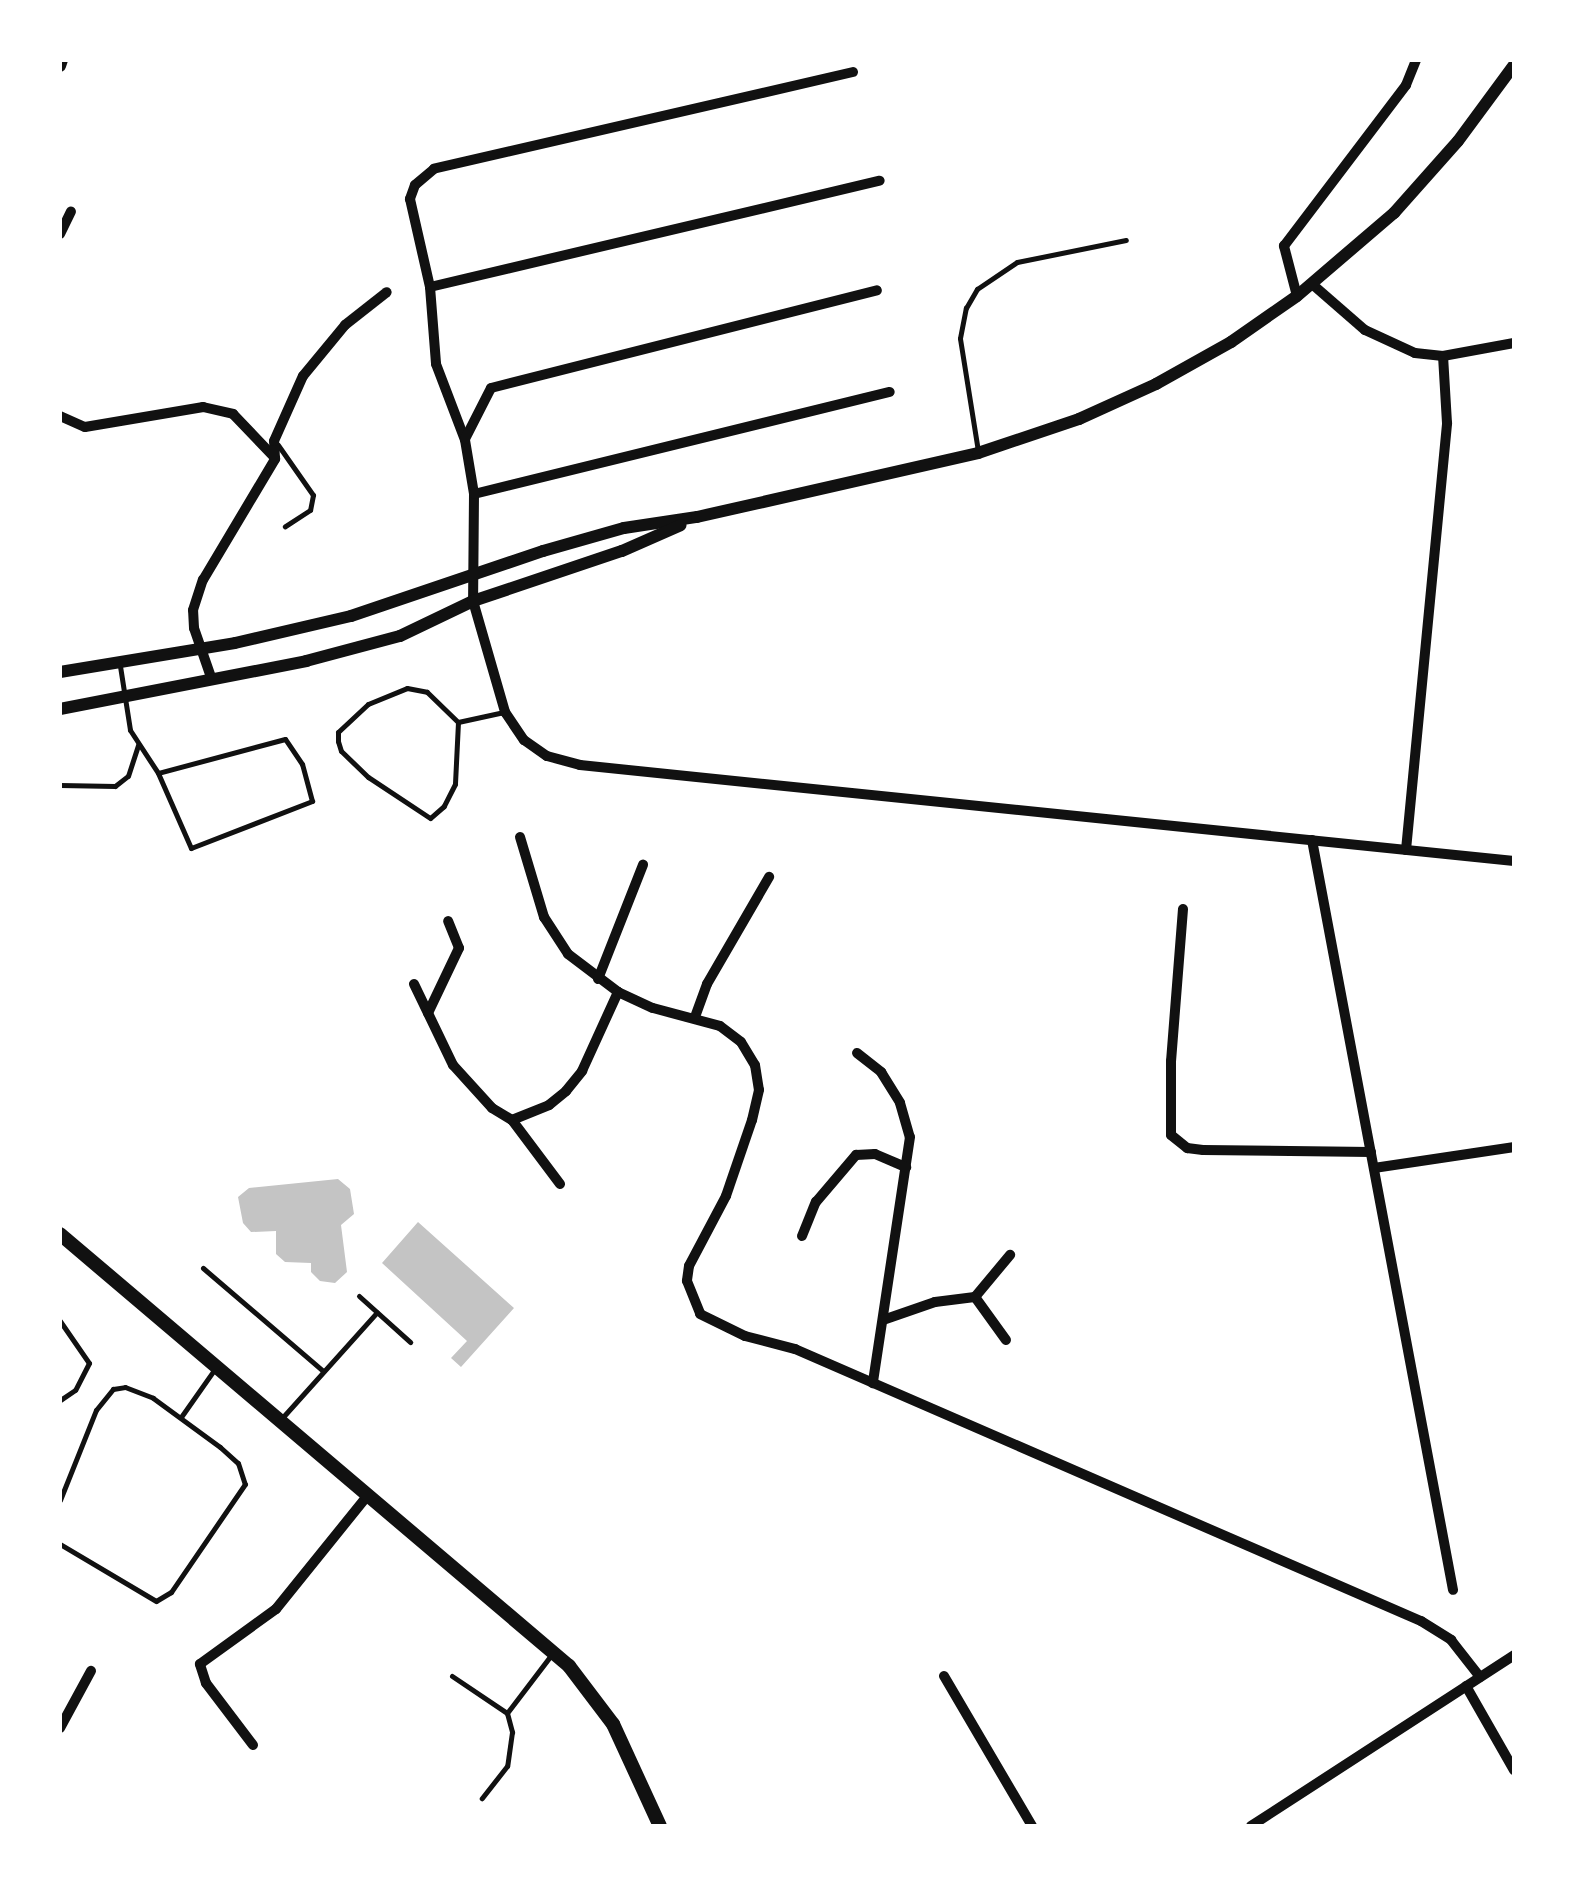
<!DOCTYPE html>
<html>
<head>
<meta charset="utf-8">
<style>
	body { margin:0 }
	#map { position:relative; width:1574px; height:1886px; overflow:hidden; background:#fff; font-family:Quicksand,sans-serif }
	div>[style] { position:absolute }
	.building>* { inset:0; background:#c4c4c4 }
	.service>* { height:5px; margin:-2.5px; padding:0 2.5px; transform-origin:2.5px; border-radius:2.5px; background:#111 }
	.minor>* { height:10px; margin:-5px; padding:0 5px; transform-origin:5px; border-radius:5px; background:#111 }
	.tertiary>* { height:12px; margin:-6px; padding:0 6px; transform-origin:6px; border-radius:6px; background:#111 }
	.secondary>* { height:14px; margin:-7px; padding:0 7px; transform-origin:7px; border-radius:7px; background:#111 }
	span { translate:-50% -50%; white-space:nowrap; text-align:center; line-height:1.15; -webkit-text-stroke:10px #fff; paint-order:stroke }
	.frame { position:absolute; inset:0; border:62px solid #fff; pointer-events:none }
</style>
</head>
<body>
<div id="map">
	<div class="building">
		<i style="clip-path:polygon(338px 1179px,350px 1189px,354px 1214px,341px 1225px,347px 1272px,335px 1283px,320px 1281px,311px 1272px,311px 1263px,285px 1262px,276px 1254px,276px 1231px,251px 1232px,243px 1223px,238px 1197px,249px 1188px)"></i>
		<i style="clip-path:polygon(418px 1222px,514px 1308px,461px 1367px,451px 1358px,467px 1341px,382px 1263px)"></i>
	</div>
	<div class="service">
		<i style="left:278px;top:445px;width:61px;rotate:55deg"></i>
		<i style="left:313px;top:495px;width:15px;rotate:101deg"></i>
		<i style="left:310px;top:510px;width:30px;rotate:147deg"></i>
		<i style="left:978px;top:451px;width:114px;rotate:-99.1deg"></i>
		<i style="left:960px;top:338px;width:31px;rotate:-79deg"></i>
		<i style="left:966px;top:308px;width:22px;rotate:-60deg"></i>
		<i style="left:977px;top:289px;width:48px;rotate:-34deg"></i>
		<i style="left:1017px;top:262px;width:111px;rotate:-11.4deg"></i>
		<i style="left:120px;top:666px;width:65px;rotate:81.1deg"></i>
		<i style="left:130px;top:730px;width:51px;rotate:56.9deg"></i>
		<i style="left:158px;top:773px;width:82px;rotate:66.3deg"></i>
		<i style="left:191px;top:848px;width:130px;rotate:-21.2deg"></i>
		<i style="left:312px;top:801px;width:38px;rotate:-105deg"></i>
		<i style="left:302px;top:764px;width:30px;rotate:-124deg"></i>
		<i style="left:285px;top:739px;width:131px;rotate:165deg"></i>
		<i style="left:407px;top:688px;width:20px;rotate:11deg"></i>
		<i style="left:427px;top:692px;width:43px;rotate:44.1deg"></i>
		<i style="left:458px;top:722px;width:62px;rotate:92.8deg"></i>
		<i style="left:455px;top:784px;width:25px;rotate:117deg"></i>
		<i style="left:444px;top:806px;width:18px;rotate:139deg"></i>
		<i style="left:430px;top:818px;width:74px;rotate:-146.5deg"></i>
		<i style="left:368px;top:777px;width:37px;rotate:-136deg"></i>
		<i style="left:341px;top:751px;width:10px;rotate:-107deg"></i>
		<i style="left:338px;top:741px;width:9px;rotate:-90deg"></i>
		<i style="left:338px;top:732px;width:41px;rotate:-43deg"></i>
		<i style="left:368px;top:704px;width:42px;rotate:-22.3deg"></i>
		<i style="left:458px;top:722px;width:47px;rotate:-12.3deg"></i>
		<i style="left:60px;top:785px;width:55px;rotate:1deg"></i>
		<i style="left:115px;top:786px;width:16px;rotate:-38deg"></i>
		<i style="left:128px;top:776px;width:33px;rotate:-72deg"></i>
		<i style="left:203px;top:1268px;width:158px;rotate:40.6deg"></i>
		<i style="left:359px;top:1296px;width:69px;rotate:42deg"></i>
		<i style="left:60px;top:1321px;width:51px;rotate:55.4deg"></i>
		<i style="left:89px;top:1363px;width:30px;rotate:117deg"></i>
		<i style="left:75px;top:1390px;width:18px;rotate:146deg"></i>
		<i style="left:181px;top:1417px;width:57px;rotate:-54.9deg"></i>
		<i style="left:282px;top:1418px;width:142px;rotate:-48.1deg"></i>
		<i style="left:60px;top:1500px;width:97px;rotate:-68.2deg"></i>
		<i style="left:96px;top:1410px;width:27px;rotate:-51deg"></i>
		<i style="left:113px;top:1389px;width:12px;rotate:-9deg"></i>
		<i style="left:125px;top:1387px;width:30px;rotate:21deg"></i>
		<i style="left:153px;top:1398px;width:83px;rotate:36.2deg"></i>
		<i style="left:220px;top:1447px;width:24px;rotate:42deg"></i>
		<i style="left:238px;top:1463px;width:22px;rotate:72deg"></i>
		<i style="left:245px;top:1484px;width:131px;rotate:124.4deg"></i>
		<i style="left:171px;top:1592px;width:17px;rotate:149deg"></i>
		<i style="left:156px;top:1601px;width:112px;rotate:-149.3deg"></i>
		<i style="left:452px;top:1676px;width:66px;rotate:33.9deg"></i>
		<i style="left:507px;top:1713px;width:20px;rotate:75deg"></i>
		<i style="left:512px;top:1732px;width:34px;rotate:98deg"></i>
		<i style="left:507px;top:1766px;width:41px;rotate:128deg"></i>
		<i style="left:507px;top:1713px;width:74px;rotate:-52.7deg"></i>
	</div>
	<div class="minor">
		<i style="left:853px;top:72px;width:430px;rotate:167deg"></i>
		<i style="left:434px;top:169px;width:25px;rotate:140deg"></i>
		<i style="left:415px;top:185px;width:15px;rotate:110deg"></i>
		<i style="left:410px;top:199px;width:90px;rotate:77.2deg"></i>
		<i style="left:430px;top:287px;width:77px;rotate:85.5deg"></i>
		<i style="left:436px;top:364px;width:81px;rotate:69.1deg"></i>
		<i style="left:465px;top:440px;width:55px;rotate:80.5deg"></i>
		<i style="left:474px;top:494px;width:107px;rotate:90.5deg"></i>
		<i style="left:473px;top:601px;width:116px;rotate:73.9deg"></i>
		<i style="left:505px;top:712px;width:34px;rotate:56deg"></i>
		<i style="left:524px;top:740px;width:28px;rotate:35deg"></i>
		<i style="left:547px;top:756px;width:34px;rotate:15deg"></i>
		<i style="left:580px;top:765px;width:939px;rotate:5.87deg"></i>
		<i style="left:60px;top:234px;width:25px;rotate:-64deg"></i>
		<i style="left:1312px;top:284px;width:70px;rotate:41deg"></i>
		<i style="left:1365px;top:330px;width:55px;rotate:24.7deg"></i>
		<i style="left:1415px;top:353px;width:28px;rotate:6deg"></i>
		<i style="left:1443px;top:356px;width:72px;rotate:-10.4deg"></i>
		<i style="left:430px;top:287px;width:462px;rotate:-13.3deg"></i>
		<i style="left:1297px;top:296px;width:52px;rotate:-104.6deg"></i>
		<i style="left:1284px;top:246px;width:202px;rotate:-52.8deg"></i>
		<i style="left:1406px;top:85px;width:27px;rotate:-68deg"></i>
		<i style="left:60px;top:416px;width:27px;rotate:24deg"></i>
		<i style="left:85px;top:427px;width:120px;rotate:-9.6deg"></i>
		<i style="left:203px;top:407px;width:31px;rotate:13deg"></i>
		<i style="left:233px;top:414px;width:61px;rotate:46.3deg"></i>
		<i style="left:465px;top:439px;width:57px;rotate:-63deg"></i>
		<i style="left:491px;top:388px;width:398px;rotate:-14.2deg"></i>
		<i style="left:474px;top:494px;width:428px;rotate:-13.8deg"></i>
		<i style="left:212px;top:680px;width:55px;rotate:-109.1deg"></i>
		<i style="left:194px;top:628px;width:18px;rotate:-93deg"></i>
		<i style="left:193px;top:610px;width:32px;rotate:-72deg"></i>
		<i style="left:203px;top:580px;width:141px;rotate:-59.2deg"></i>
		<i style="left:275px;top:459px;width:18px;rotate:-93deg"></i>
		<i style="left:274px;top:441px;width:71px;rotate:-66deg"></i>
		<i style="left:303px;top:376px;width:66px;rotate:-50.5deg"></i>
		<i style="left:345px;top:325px;width:53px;rotate:-38.2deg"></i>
		<i style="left:520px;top:837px;width:84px;rotate:73.3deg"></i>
		<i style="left:544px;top:917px;width:44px;rotate:57deg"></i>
		<i style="left:568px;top:954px;width:63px;rotate:37.2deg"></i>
		<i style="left:618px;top:992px;width:38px;rotate:25deg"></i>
		<i style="left:653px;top:1008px;width:69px;rotate:15deg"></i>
		<i style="left:720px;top:1026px;width:26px;rotate:37deg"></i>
		<i style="left:741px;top:1042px;width:27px;rotate:59deg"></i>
		<i style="left:755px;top:1065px;width:25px;rotate:81deg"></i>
		<i style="left:759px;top:1090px;width:31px;rotate:103deg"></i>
		<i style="left:752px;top:1120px;width:80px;rotate:108.9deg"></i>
		<i style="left:726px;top:1196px;width:79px;rotate:117.9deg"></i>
		<i style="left:689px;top:1266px;width:15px;rotate:98deg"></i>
		<i style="left:687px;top:1281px;width:35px;rotate:68deg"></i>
		<i style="left:700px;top:1314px;width:50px;rotate:26.1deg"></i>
		<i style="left:745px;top:1336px;width:52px;rotate:14.6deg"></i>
		<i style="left:795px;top:1349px;width:683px;rotate:23.49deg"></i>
		<i style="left:1421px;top:1621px;width:36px;rotate:32deg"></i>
		<i style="left:1451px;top:1640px;width:47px;rotate:51.9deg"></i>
		<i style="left:1312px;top:840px;width:763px;rotate:79.35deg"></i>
		<i style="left:1406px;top:850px;width:429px;rotate:-84.5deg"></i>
		<i style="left:1447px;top:423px;width:67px;rotate:-93.4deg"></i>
		<i style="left:1183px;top:909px;width:152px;rotate:94.5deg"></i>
		<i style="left:1171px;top:1061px;width:74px;rotate:90deg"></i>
		<i style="left:1171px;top:1135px;width:21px;rotate:39deg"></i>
		<i style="left:1187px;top:1148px;width:16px;rotate:7deg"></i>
		<i style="left:1203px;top:1150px;width:168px;rotate:0.7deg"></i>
		<i style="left:598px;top:979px;width:123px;rotate:-68.5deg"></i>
		<i style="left:414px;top:984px;width:90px;rotate:64.3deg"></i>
		<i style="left:453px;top:1065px;width:58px;rotate:47.8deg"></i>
		<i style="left:492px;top:1108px;width:23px;rotate:31deg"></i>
		<i style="left:512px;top:1120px;width:80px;rotate:53.1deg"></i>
		<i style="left:428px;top:1013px;width:72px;rotate:-64.5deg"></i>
		<i style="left:459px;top:948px;width:29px;rotate:-112deg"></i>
		<i style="left:695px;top:1017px;width:35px;rotate:-70deg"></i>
		<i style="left:707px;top:984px;width:124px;rotate:-59.9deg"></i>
		<i style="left:857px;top:1053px;width:31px;rotate:38deg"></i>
		<i style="left:881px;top:1072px;width:36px;rotate:58deg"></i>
		<i style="left:900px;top:1103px;width:35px;rotate:74deg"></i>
		<i style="left:910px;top:1137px;width:249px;rotate:98.6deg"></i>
		<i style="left:512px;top:1120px;width:40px;rotate:-22deg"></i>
		<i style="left:549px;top:1105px;width:22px;rotate:-39deg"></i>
		<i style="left:566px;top:1091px;width:26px;rotate:-51deg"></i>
		<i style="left:582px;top:1071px;width:87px;rotate:-65.5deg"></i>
		<i style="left:1374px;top:1168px;width:142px;rotate:-8.5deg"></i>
		<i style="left:802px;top:1236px;width:37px;rotate:-68deg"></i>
		<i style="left:816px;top:1202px;width:62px;rotate:-49.6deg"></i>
		<i style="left:856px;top:1155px;width:19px;rotate:-3deg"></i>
		<i style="left:875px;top:1154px;width:34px;rotate:23deg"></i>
		<i style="left:883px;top:1320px;width:55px;rotate:-19.1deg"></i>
		<i style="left:935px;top:1302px;width:40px;rotate:-7.1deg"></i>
		<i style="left:1006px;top:1340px;width:53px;rotate:-125.8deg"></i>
		<i style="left:975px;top:1297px;width:55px;rotate:-50.2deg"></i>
		<i style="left:944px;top:1676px;width:174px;rotate:59.6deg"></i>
		<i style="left:1466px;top:1686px;width:97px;rotate:60.3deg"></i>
		<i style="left:60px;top:1728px;width:65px;rotate:-61.5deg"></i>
		<i style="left:253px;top:1745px;width:78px;rotate:-127.2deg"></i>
		<i style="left:206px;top:1683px;width:20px;rotate:-108deg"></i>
		<i style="left:200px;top:1664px;width:94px;rotate:-35.9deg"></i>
		<i style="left:276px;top:1609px;width:146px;rotate:-51.1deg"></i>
		<i style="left:1251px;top:1826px;width:314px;rotate:-33deg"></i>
	</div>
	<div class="tertiary">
		<i style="left:60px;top:66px;width:6px;rotate:-72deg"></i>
		<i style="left:60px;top:672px;width:177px;rotate:-9.4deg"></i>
		<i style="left:235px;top:643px;width:119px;rotate:-13.1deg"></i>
		<i style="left:351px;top:616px;width:203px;rotate:-18.7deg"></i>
		<i style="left:543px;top:551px;width:84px;rotate:-15.9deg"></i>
		<i style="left:624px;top:528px;width:74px;rotate:-8.6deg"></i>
		<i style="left:697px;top:517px;width:288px;rotate:-12.8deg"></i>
		<i style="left:978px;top:453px;width:107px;rotate:-18.6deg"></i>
		<i style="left:1079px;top:419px;width:85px;rotate:-24.4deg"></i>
		<i style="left:1156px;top:384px;width:86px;rotate:-29.2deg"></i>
		<i style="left:1231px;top:342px;width:80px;rotate:-34.9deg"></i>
		<i style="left:1297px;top:296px;width:128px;rotate:-40.6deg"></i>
		<i style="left:1394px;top:213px;width:96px;rotate:-48.4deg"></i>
		<i style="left:1458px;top:141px;width:94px;rotate:-53.6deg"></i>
		<i style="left:60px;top:709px;width:251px;rotate:-11deg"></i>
		<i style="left:306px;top:661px;width:97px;rotate:-14.9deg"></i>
		<i style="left:400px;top:636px;width:81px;rotate:-25.6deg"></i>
		<i style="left:473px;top:601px;width:157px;rotate:-18.6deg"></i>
		<i style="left:622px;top:551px;width:64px;rotate:-23.8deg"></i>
	</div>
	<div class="secondary">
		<i style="left:60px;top:1234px;width:668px;rotate:40.32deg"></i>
		<i style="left:569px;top:1666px;width:73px;rotate:52.8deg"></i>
		<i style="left:613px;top:1724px;width:112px;rotate:65.3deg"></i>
	</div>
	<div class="frame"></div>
</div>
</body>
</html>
